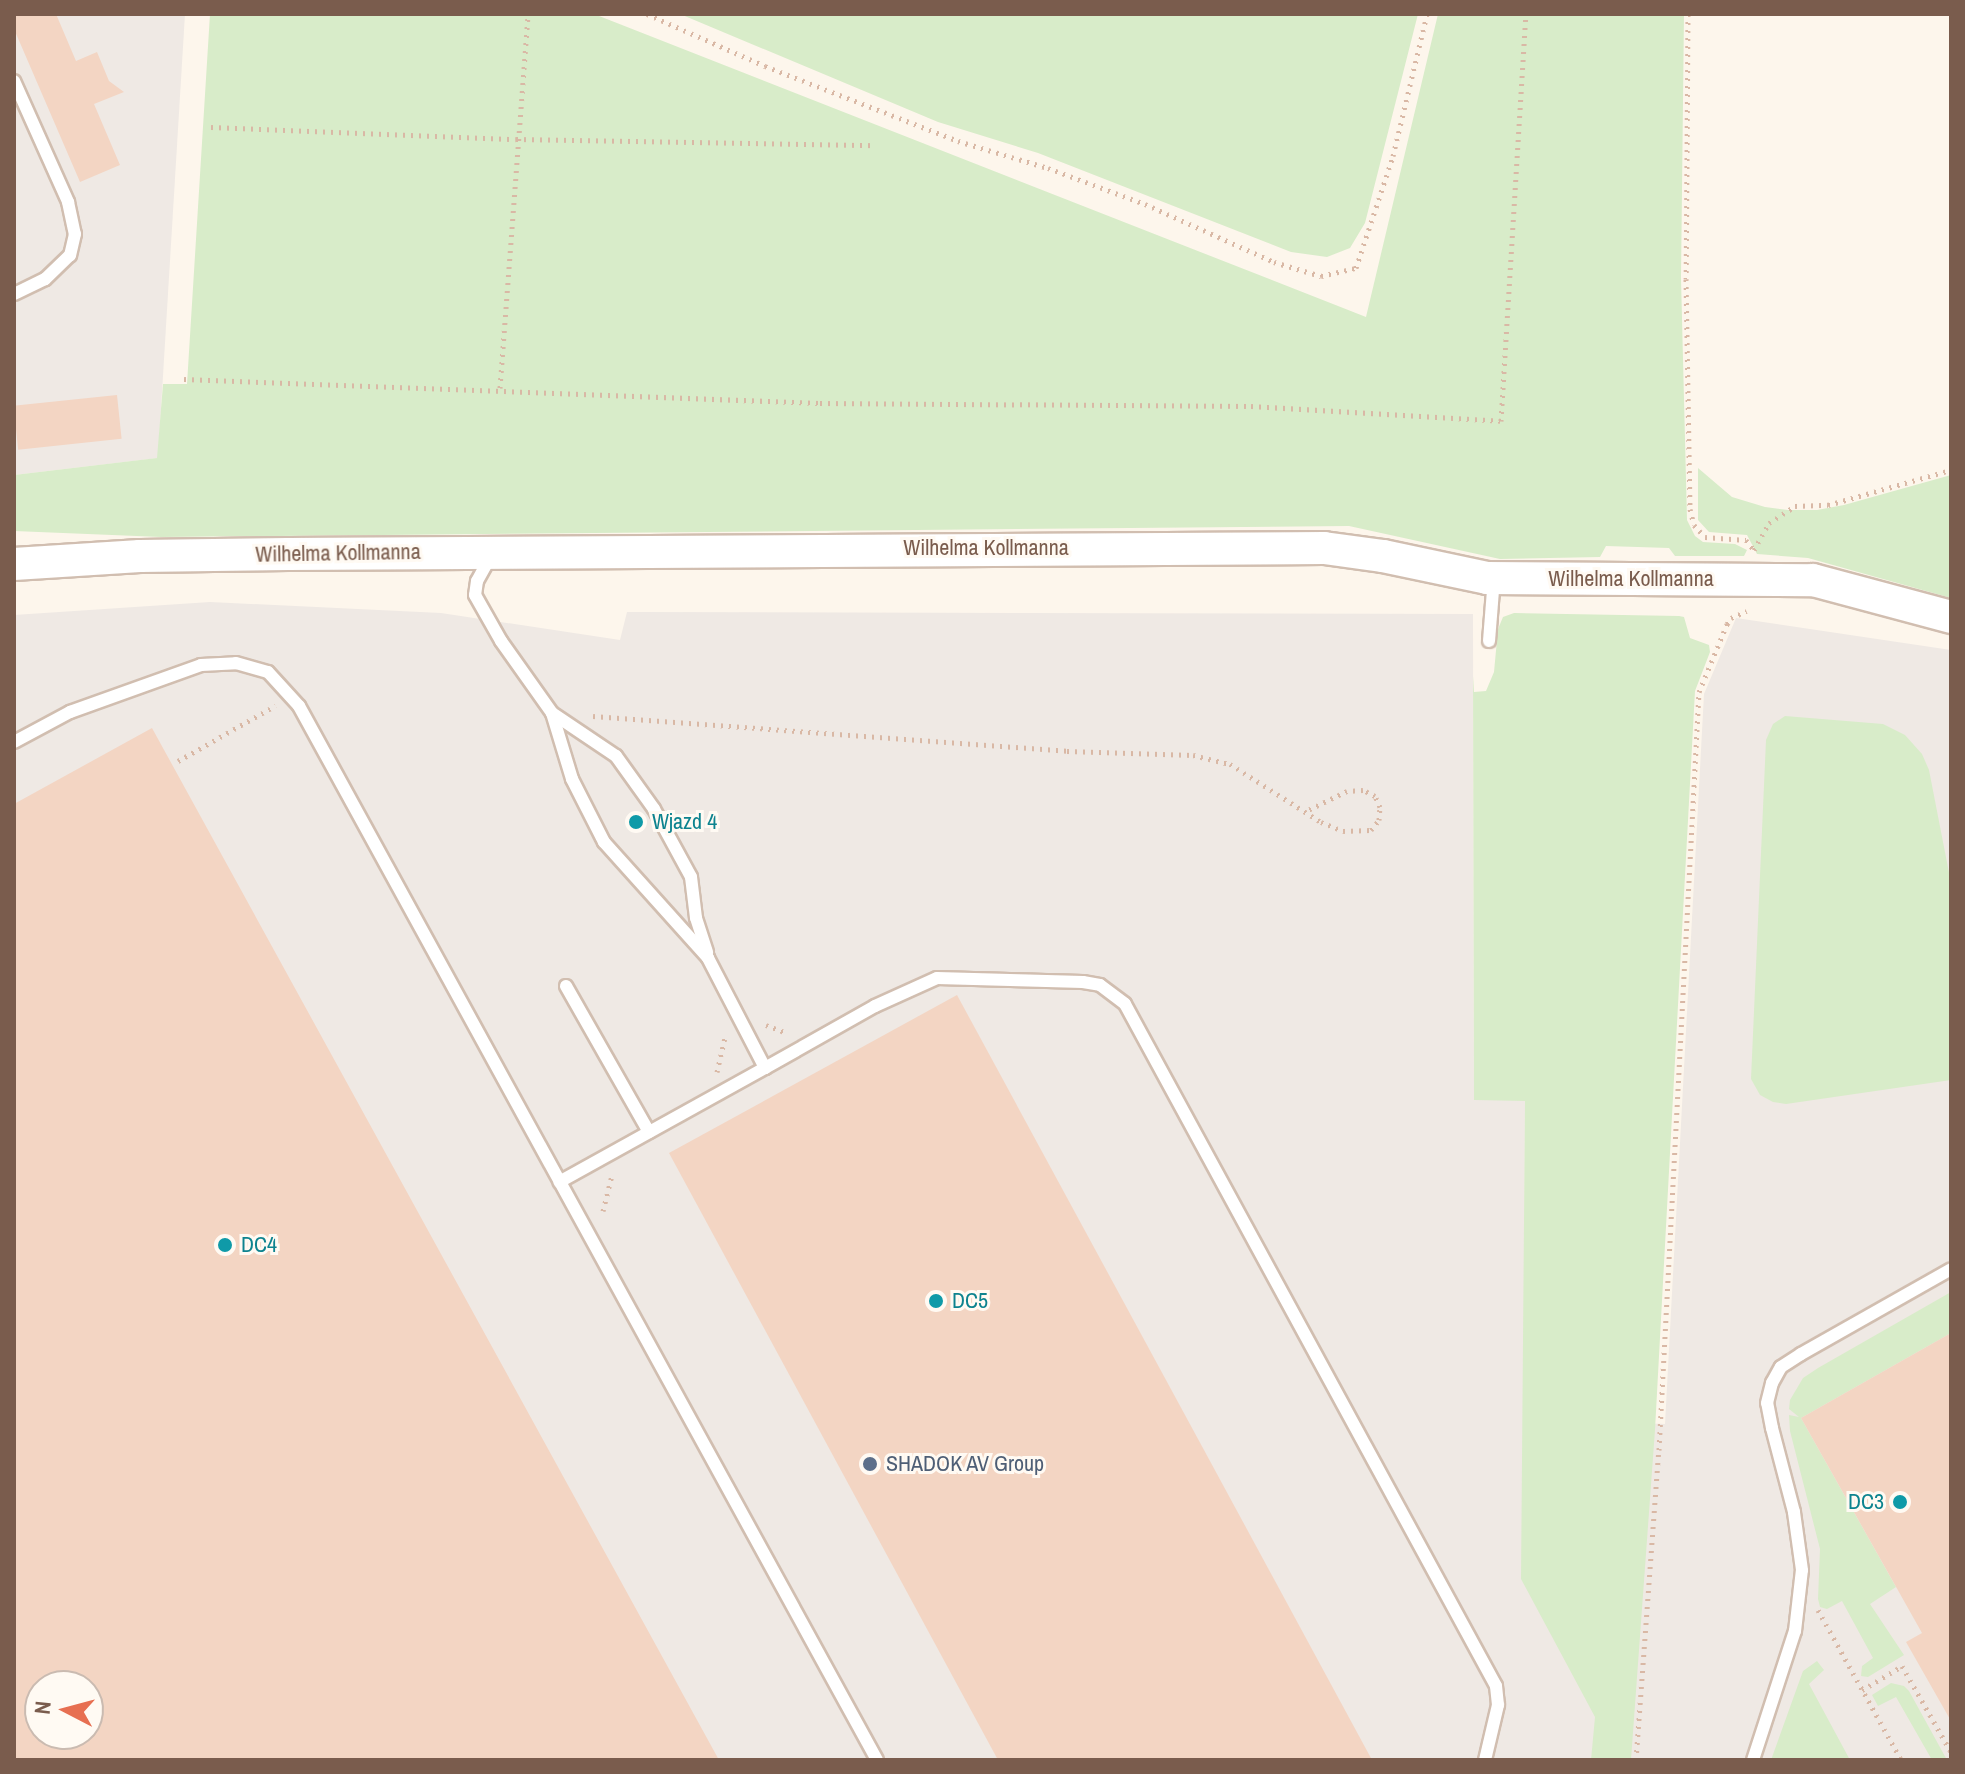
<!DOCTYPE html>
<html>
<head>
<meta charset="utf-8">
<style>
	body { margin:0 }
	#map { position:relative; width:1965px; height:1774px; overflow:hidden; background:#fdf6ec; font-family:"Archivo Narrow",sans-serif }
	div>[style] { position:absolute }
	.industrial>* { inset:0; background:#efe9e4 }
	.green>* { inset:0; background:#d8ecc9 }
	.building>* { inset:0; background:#f3d5c3; transform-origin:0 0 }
	.path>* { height:5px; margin-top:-2.5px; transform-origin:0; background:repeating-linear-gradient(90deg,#d9b8a5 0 2px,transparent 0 8px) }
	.roads { filter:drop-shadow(2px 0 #d1beb0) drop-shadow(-2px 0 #d1beb0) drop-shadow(0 2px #d1beb0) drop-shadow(0 -2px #d1beb0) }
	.service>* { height:12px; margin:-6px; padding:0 6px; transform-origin:6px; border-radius:6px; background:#fff }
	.tertiary>* { height:32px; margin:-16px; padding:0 16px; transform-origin:16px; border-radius:16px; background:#fff }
	.dots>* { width:22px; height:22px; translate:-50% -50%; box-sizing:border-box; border:4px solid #fffaf3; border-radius:50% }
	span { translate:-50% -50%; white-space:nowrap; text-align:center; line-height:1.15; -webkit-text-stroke:6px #fffaf3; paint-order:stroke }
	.street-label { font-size:22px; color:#7a5c4d }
	.culture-label { font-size:22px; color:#0d838f }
	.left { translate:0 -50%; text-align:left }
	.right { translate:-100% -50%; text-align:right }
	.service-label { font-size:22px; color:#4e5e75 }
	.frame { position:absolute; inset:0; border:16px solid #7a5c4d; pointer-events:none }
	.north { position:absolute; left:24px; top:1670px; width:80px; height:80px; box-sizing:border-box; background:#fffaf3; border:2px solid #cabbb1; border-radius:50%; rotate:276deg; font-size:22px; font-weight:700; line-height:32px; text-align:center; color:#7a5c4d }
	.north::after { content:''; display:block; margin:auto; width:28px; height:36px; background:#e76f51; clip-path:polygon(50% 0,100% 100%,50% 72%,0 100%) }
</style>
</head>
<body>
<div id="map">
	<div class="industrial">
		<i style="clip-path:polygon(14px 14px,185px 14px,158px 458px,14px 475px)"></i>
		<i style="clip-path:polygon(evenodd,210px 602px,441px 613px,620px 640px,627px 612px,1473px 614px,1474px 1100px,1525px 1100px,1524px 1418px,1665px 1424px,1704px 694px,1736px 618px,1951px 650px,1951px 1760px,14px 1760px,14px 615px,210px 602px,40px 1686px,88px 1686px,88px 1734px,40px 1734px,40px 1686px)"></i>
	</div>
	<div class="green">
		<i style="clip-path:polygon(210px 14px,594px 14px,1366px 317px,1438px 14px,1684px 14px,1681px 278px,1687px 520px,1695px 536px,1703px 542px,1735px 544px,1747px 550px,1744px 556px,1675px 556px,1669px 548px,1606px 546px,1600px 557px,1500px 559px,1349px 526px,161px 537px,14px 531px,14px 475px,157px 458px,163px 384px,187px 384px)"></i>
		<i style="clip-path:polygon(680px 14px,1418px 14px,1365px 223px,1350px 248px,1327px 257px,1291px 252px,1038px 153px,938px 122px)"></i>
		<i style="clip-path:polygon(1698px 468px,1732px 497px,1765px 507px,1788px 510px,1817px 510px,1844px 505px,1951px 475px,1951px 598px,1808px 558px,1757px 554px,1747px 535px,1709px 532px,1698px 520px)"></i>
		<i style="clip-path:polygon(1514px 613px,1679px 616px,1684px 617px,1690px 638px,1709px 645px,1710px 652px,1695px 691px,1655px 1430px,1631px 1760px,1591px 1760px,1595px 1717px,1521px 1579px,1525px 1101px,1474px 1100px,1473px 676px,1474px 692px,1486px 691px,1494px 672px,1498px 629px,1503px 617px)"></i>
		<i style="clip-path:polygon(1785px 716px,1883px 724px,1905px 735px,1922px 754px,1929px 770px,1951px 883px,1951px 1080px,1786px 1104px,1773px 1102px,1760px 1095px,1751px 1079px,1766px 740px,1773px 724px)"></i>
		<i style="clip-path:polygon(1951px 1292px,1951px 1333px,1801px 1418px,1896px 1587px,1870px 1604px,1904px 1655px,1868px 1677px,1861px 1676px,1862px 1666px,1873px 1658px,1842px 1601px,1827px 1609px,1820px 1607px,1818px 1599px,1820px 1549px,1790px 1431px,1789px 1415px,1799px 1417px,1789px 1409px,1790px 1400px,1803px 1378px,1818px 1368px)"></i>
		<i style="clip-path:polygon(1817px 1661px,1824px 1670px,1809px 1684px,1850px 1760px,1771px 1760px,1803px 1671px)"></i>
		<i style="clip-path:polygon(1891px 1683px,1904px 1686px,1909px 1691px,1947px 1760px,1932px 1760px,1896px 1697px,1878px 1706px,1872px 1695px)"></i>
	</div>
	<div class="building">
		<i style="clip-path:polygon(14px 14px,56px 14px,76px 61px,97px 52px,109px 81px,124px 92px,94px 104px,120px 165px,80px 182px,14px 29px)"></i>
		<i style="left:117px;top:395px;width:44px;height:104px;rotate:84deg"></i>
		<i style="clip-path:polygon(evenodd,152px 728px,719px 1760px,14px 1760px,14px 804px,152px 728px,40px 1686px,88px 1686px,88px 1734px,40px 1734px,40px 1686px)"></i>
		<i style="clip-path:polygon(957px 995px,1204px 1450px,1372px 1760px,998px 1760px,669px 1153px)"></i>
		<i style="clip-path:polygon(1951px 1333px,1951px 1721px,1906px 1642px,1922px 1633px,1801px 1418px)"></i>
	</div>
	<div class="path">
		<i style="left:647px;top:14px;width:129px;rotate:23.8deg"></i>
		<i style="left:765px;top:66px;width:207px;rotate:21.2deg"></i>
		<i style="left:958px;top:141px;width:94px;rotate:16.7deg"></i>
		<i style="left:1048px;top:168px;width:103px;rotate:20.4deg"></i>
		<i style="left:1145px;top:204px;width:141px;rotate:24.2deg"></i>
		<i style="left:1274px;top:262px;width:49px;rotate:16.6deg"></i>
		<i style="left:1321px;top:276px;width:36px;rotate:-13deg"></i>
		<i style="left:1356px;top:268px;width:118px;rotate:-71.7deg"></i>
		<i style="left:1393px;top:156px;width:146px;rotate:-76.5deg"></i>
		<i style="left:1688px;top:14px;width:265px;rotate:90.4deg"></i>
		<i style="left:1686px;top:279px;width:230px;rotate:89deg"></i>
		<i style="left:1690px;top:509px;width:16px;rotate:76deg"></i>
		<i style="left:1694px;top:525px;width:16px;rotate:47deg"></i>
		<i style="left:1705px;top:537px;width:41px;rotate:4.2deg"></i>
		<i style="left:1746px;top:540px;width:13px;rotate:51deg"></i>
		<i style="left:211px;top:127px;width:305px;rotate:2.3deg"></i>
		<i style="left:516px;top:139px;width:360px;rotate:1deg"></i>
		<i style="left:184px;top:379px;width:636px;rotate:2.16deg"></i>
		<i style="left:820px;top:403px;width:431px;rotate:0.4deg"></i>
		<i style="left:1251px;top:406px;width:250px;rotate:3.4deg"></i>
		<i style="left:1501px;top:421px;width:408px;rotate:-86.5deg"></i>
		<i style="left:500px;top:388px;width:375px;rotate:-85.7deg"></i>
		<i style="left:1754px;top:550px;width:31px;rotate:-61deg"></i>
		<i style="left:1769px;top:523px;width:31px;rotate:-33deg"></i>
		<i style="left:1795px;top:506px;width:33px;rotate:-2deg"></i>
		<i style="left:1828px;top:505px;width:128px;rotate:-15.9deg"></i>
		<i style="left:593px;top:716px;width:475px;rotate:4.2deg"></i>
		<i style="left:1067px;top:751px;width:126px;rotate:1.8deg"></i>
		<i style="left:1193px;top:755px;width:38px;rotate:14deg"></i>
		<i style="left:1230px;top:764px;width:108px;rotate:32.5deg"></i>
		<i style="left:1321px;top:822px;width:24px;rotate:22deg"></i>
		<i style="left:1343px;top:831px;width:28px;rotate:-2deg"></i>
		<i style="left:1371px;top:830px;width:13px;rotate:-51deg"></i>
		<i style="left:1379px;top:820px;width:13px;rotate:-86deg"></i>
		<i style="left:1380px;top:807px;width:12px;rotate:-114deg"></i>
		<i style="left:1375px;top:796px;width:13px;rotate:-153deg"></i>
		<i style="left:1363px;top:790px;width:16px;rotate:176deg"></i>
		<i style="left:1347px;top:791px;width:46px;rotate:154deg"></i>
		<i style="left:178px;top:761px;width:112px;rotate:-29.6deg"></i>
		<i style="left:766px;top:1025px;width:22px;rotate:21deg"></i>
		<i style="left:717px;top:1072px;width:37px;rotate:-77deg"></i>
		<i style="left:603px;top:1211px;width:36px;rotate:-76deg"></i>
		<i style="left:1818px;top:1610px;width:171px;rotate:61deg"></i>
		<i style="left:1862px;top:1690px;width:47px;rotate:-31deg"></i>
		<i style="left:1902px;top:1666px;width:99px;rotate:60.3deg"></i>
		<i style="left:1636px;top:1760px;width:311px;rotate:-85.8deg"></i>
		<i style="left:1659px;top:1450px;width:759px;rotate:-86.98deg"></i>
		<i style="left:1699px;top:692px;width:74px;rotate:-67.6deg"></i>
		<i style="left:1727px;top:624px;width:7px;rotate:-56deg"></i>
		<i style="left:1731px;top:618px;width:17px;rotate:-24deg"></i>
	</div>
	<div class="roads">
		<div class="service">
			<i style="left:14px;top:81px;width:133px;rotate:65.9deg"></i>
			<i style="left:68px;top:202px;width:33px;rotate:78deg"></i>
			<i style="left:75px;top:234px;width:22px;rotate:103deg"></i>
			<i style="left:70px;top:255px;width:35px;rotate:136deg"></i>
			<i style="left:45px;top:279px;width:34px;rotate:154deg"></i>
			<i style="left:492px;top:554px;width:31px;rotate:119deg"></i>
			<i style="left:477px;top:581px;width:14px;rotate:98deg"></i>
			<i style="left:475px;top:595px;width:53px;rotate:60.5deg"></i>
			<i style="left:501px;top:641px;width:88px;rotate:54.7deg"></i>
			<i style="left:552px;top:713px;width:69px;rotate:73.1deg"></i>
			<i style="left:572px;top:779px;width:71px;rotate:63.1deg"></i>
			<i style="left:604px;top:842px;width:156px;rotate:48.1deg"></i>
			<i style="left:708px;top:958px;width:124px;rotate:62.6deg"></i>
			<i style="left:765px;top:1068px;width:235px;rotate:151deg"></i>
			<i style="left:1489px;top:641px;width:63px;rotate:-85.5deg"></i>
			<i style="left:552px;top:713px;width:77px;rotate:33.9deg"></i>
			<i style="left:616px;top:756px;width:65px;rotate:54.4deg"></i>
			<i style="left:654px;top:809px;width:77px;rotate:61.4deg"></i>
			<i style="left:691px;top:877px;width:41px;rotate:83deg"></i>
			<i style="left:696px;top:918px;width:36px;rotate:72deg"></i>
			<i style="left:14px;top:742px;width:64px;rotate:-28.2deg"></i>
			<i style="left:70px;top:712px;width:139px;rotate:-19.7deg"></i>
			<i style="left:201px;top:665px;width:35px;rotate:-3deg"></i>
			<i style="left:236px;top:663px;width:33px;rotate:16deg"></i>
			<i style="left:268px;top:672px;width:46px;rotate:47.6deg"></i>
			<i style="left:299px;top:706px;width:1202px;rotate:61.26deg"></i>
			<i style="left:566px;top:986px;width:168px;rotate:60.4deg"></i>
			<i style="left:765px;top:1068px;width:126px;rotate:-29.4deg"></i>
			<i style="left:875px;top:1006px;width:68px;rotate:-24.3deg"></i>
			<i style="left:937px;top:978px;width:146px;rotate:1.6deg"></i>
			<i style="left:1083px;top:982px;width:17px;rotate:10deg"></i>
			<i style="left:1100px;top:985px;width:31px;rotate:37deg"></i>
			<i style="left:1125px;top:1004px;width:776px;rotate:61.45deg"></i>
			<i style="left:1496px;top:1686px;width:19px;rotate:84deg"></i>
			<i style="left:1498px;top:1705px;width:57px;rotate:103.3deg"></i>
			<i style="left:1753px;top:1760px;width:136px;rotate:-72deg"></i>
			<i style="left:1795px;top:1631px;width:61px;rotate:-83.5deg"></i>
			<i style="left:1802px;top:1570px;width:59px;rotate:-97.9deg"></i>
			<i style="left:1794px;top:1512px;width:87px;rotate:-104.7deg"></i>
			<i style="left:1772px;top:1428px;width:25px;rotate:-101deg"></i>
			<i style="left:1767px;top:1403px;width:21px;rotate:-76deg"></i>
			<i style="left:1772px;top:1383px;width:18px;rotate:-61deg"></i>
			<i style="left:1781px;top:1367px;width:24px;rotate:-33deg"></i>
			<i style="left:1801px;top:1354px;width:172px;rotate:-29.5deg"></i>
		</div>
		<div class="tertiary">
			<i style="left:14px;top:564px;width:126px;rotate:-3.6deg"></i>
			<i style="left:140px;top:556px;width:148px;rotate:-0.8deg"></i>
			<i style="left:288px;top:554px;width:1036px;rotate:-0.33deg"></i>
			<i style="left:1324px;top:548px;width:60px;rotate:7.7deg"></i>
			<i style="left:1383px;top:556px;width:106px;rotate:11.9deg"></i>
			<i style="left:1487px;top:578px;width:326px;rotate:0.4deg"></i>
			<i style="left:1813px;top:580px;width:143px;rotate:15deg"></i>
		</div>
	</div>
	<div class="dots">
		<i style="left:636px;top:822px;background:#0f9aa8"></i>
		<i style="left:225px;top:1245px;background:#0f9aa8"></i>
		<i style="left:936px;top:1301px;background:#0f9aa8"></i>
		<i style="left:870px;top:1464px;background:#5c6f8a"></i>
		<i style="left:1900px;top:1502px;background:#0f9aa8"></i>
	</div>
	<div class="street-label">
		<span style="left:986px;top:548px">Wilhelma Kollmanna</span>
		<span style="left:338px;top:553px;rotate:-1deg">Wilhelma Kollmanna</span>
		<span style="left:1631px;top:579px">Wilhelma Kollmanna</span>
	</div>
	<div class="culture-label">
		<span class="left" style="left:652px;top:822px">Wjazd 4</span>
		<span class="left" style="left:241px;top:1245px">DC4</span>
		<span class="left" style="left:952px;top:1301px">DC5</span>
		<span class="right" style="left:1884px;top:1502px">DC3</span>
	</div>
	<div class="service-label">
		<span class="left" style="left:886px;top:1464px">SHADOK AV Group</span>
	</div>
	<div class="frame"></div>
	<div class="north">N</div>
</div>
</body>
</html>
